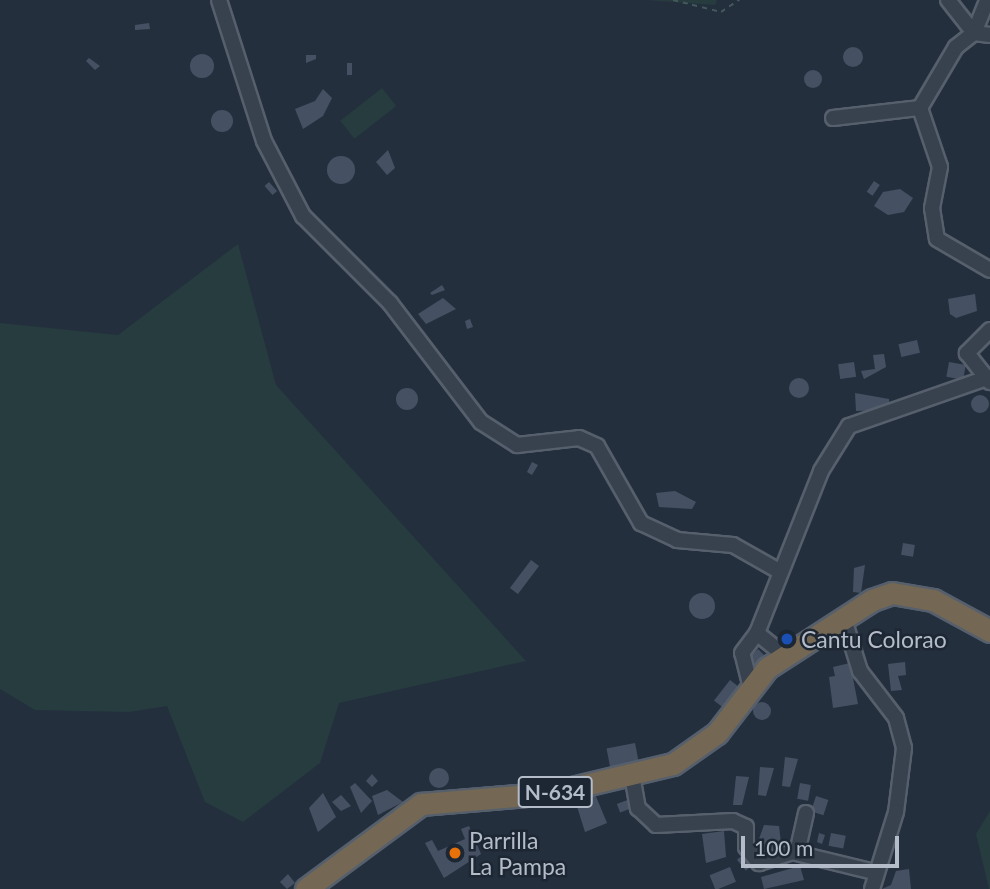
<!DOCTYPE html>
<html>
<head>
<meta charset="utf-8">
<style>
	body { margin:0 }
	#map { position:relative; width:990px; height:889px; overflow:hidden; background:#242f3e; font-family:Lato,sans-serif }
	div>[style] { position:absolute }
	.green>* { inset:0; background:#263c3f; transform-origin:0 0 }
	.building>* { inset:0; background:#455162; transform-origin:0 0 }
	.round { border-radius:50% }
	.path>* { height:2px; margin-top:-1px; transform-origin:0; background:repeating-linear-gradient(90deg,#44595c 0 5px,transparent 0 10px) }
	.roads { filter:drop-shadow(2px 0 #565f6c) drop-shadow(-2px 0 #565f6c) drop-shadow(0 2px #565f6c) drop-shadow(0 -2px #565f6c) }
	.minor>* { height:14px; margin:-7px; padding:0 7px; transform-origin:7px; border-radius:7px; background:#38414e }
	.highway>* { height:21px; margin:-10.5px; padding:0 10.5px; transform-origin:10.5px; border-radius:10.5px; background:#746855 }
	.dots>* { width:19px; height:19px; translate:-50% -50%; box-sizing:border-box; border:4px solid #1d2633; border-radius:50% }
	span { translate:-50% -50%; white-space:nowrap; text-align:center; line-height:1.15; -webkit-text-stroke:5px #1d2633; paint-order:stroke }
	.shield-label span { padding:2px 5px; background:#1d2633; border:2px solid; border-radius:5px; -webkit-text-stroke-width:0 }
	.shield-label { font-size:21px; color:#b4bcc9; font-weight:700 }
	.poi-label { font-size:23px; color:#b4bcc9 }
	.left { translate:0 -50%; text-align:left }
	.scale { position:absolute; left:741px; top:836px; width:158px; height:32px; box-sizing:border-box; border:4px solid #b4bcc9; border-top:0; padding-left:9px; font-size:21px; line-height:24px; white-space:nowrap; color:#b4bcc9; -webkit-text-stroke:5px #1d2633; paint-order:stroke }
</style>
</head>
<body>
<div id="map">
	<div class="green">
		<i style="clip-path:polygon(646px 0,717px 0,715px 5px)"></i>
		<i style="left:382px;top:88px;width:23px;height:53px;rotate:52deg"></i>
		<i style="clip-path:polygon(238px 244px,276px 385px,526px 661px,339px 703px,320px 763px,243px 822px,205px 802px,167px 706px,129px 712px,35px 710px,0 689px,0 323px,118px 335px)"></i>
		<i style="clip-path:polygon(990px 811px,990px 889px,989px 889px,976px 834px)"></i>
	</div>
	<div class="building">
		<i style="clip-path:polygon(149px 23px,150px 29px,135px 30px,135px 25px)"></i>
		<i class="round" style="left:843px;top:47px;width:20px;height:20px"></i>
		<i class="round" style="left:190px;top:54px;width:24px;height:24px"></i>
		<i style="clip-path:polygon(306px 55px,316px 55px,316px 59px,306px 63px)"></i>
		<i style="clip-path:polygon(89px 58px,100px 66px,95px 70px,86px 61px)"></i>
		<i style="left:347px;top:63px;width:5px;height:12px"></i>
		<i class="round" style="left:804px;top:70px;width:18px;height:18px"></i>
		<i style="clip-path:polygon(323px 89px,332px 98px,323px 116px,303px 129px,295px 109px,315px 101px)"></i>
		<i class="round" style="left:211px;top:110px;width:22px;height:22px"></i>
		<i style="clip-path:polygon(388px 150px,395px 168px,387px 175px,376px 162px)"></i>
		<i class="round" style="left:327px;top:156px;width:28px;height:28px"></i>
		<i style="left:874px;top:181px;width:7px;height:13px;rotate:34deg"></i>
		<i style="left:269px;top:182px;width:12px;height:6px;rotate:48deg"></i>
		<i style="clip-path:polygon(900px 189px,913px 198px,904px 212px,888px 215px,874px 206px,883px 192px)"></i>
		<i style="clip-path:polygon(442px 285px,445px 290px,432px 295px,430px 293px)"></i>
		<i style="clip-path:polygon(975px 294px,977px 311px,956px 318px,950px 314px,948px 299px)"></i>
		<i style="clip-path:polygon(443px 298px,456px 309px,426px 324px,418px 314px)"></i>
		<i style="clip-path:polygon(470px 319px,473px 327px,467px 329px,465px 321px)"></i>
		<i style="left:917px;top:340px;width:13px;height:19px;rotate:77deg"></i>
		<i style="clip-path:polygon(884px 354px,886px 367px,864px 379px,861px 371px,875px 369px,873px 355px)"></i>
		<i style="left:854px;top:362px;width:15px;height:16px;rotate:82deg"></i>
		<i style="left:949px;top:362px;width:17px;height:15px;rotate:10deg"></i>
		<i class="round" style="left:789px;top:378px;width:20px;height:20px"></i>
		<i class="round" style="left:396px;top:388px;width:22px;height:22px"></i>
		<i style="clip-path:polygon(855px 393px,889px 399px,890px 410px,856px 411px)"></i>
		<i class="round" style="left:971px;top:395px;width:18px;height:18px"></i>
		<i style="clip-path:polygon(532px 462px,538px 465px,532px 475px,527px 472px)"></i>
		<i style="clip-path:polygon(675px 491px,696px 502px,692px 509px,659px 507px,656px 493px)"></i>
		<i style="left:903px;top:543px;width:12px;height:12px;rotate:9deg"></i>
		<i style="left:531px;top:560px;width:10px;height:35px;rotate:37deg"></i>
		<i style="clip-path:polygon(865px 565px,861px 593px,853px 592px,854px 568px)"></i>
		<i class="round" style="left:689px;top:593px;width:26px;height:26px"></i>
		<i style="left:758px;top:649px;width:10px;height:16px;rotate:45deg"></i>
		<i style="clip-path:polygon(905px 662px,906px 675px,898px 676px,902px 690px,891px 691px,888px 664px)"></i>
		<i style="clip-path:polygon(850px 663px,858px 704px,833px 708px,829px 677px,835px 676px,833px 667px)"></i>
		<i style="left:730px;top:680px;width:11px;height:26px;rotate:38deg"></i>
		<i class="round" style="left:753px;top:702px;width:18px;height:18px"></i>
		<i style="left:635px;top:743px;width:20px;height:29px;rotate:79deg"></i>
		<i style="clip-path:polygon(785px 757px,798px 759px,790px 787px,782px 786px)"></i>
		<i style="clip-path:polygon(760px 767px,774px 768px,766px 796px,758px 795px)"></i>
		<i class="round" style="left:429px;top:768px;width:20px;height:20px"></i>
		<i style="clip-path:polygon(372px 774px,378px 781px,372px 787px,366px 781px)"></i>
		<i style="clip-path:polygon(736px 776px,749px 777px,742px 805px,733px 805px)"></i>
		<i style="clip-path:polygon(355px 783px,372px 801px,361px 813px,350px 787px)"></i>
		<i style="left:800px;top:783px;width:11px;height:16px;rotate:10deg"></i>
		<i style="clip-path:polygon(387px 790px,403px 802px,378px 815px,372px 796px)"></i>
		<i style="clip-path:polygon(323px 793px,336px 817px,318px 832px,309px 808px)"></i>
		<i style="clip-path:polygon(595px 794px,607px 823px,585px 832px,575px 800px)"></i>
		<i style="clip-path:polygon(341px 795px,351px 806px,341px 811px,332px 802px)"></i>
		<i style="left:816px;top:796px;width:13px;height:16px;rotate:18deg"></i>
		<i style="left:630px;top:799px;width:9px;height:14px;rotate:69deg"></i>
		<i style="clip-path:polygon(764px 825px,779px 826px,781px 843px,761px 859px,754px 853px)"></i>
		<i style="clip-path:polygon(469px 826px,481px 854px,444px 878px,425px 843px,432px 840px,438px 851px,465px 839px,461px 829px)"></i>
		<i style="clip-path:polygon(724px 831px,726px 857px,706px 863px,702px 834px)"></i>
		<i style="clip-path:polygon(819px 833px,825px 835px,822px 844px,817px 842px)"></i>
		<i style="left:831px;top:833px;width:15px;height:13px;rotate:11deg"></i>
		<i style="left:744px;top:854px;width:14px;height:9px;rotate:51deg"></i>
		<i style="clip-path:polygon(800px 866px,804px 880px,764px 889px,761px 877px)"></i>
		<i style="left:730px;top:867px;width:16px;height:22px;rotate:68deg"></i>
		<i style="clip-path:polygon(909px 869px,911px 889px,882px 889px,891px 885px,896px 871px)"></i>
		<i style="clip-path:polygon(288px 874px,295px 883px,287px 889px,280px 882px)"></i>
	</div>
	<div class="path">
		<i style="left:673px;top:0;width:49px;rotate:14deg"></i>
		<i style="left:721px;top:12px;width:22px;rotate:-34deg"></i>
	</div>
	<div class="roads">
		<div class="minor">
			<i style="left:219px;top:0;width:148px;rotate:72.3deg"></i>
			<i style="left:264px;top:141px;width:85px;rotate:62.5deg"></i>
			<i style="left:303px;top:216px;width:123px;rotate:45deg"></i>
			<i style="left:390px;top:303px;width:150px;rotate:52.6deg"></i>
			<i style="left:481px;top:422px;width:43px;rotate:32.6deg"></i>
			<i style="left:517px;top:445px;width:62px;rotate:-6.4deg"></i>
			<i style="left:579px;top:438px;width:20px;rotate:24deg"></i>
			<i style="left:597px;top:446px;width:89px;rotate:60.3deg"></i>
			<i style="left:641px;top:523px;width:40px;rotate:25deg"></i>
			<i style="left:677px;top:540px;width:56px;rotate:5.1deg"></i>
			<i style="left:733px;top:545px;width:53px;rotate:29.5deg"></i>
			<i style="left:948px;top:0;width:42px;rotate:51.8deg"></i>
			<i style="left:974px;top:33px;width:35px;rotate:-68deg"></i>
			<i style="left:920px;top:108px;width:62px;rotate:71.3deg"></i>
			<i style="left:940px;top:167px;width:42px;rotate:101deg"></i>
			<i style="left:932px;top:208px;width:31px;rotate:81deg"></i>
			<i style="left:937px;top:239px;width:61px;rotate:30.3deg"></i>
			<i style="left:833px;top:118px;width:88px;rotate:-6.6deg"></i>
			<i style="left:920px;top:108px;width:71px;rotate:-59.5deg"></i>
			<i style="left:956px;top:47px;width:23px;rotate:-38deg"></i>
			<i style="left:974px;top:33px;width:16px;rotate:7deg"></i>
			<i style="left:990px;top:330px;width:33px;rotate:135deg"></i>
			<i style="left:967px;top:353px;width:37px;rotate:52deg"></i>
			<i style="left:843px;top:616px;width:58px;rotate:72.8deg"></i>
			<i style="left:860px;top:671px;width:59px;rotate:52.5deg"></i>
			<i style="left:896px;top:718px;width:31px;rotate:75deg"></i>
			<i style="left:904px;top:748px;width:64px;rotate:97.1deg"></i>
			<i style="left:896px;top:812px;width:81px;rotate:107.3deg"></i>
			<i style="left:784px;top:655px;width:35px;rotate:-141deg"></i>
			<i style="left:757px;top:633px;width:174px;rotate:-68.4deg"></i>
			<i style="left:821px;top:471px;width:53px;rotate:-58.1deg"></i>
			<i style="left:849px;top:426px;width:149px;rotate:-19.2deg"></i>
			<i style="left:751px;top:688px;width:36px;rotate:-104deg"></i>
			<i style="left:742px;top:653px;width:25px;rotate:-53deg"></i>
			<i style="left:632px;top:775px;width:34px;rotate:80deg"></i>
			<i style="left:638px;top:808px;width:25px;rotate:43deg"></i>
			<i style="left:656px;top:825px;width:77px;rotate:-3deg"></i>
			<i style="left:733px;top:821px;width:14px;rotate:25deg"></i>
			<i style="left:746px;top:827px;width:20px;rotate:90deg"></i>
			<i style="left:746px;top:847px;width:21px;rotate:51deg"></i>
			<i style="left:759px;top:863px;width:35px;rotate:-18deg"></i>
			<i style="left:792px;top:852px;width:84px;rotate:13.7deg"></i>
			<i style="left:797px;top:853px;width:41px;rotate:-77.3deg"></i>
		</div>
		<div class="highway">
			<i style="left:306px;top:889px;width:143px;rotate:-36.5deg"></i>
			<i style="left:421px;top:804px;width:130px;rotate:-4.8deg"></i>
			<i style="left:551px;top:793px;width:125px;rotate:-13.4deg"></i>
			<i style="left:673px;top:764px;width:54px;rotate:-35.2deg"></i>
			<i style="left:717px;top:733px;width:82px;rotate:-52.4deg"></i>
			<i style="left:767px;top:668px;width:125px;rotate:-32.9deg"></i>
			<i style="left:872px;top:600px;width:21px;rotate:-19deg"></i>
			<i style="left:892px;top:593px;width:42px;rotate:9.7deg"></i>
			<i style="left:933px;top:600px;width:65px;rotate:28.5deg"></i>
		</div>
	</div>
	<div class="dots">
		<i style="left:787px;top:639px;background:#1a4fb4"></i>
		<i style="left:455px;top:853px;background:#e8710a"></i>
	</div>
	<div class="shield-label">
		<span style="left:555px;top:792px">N-634</span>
	</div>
	<div class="poi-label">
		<span class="left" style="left:801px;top:639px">Cantu Colorao</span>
		<span class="left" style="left:469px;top:853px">Parrilla<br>La Pampa</span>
	</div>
	<div class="scale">100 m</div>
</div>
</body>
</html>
